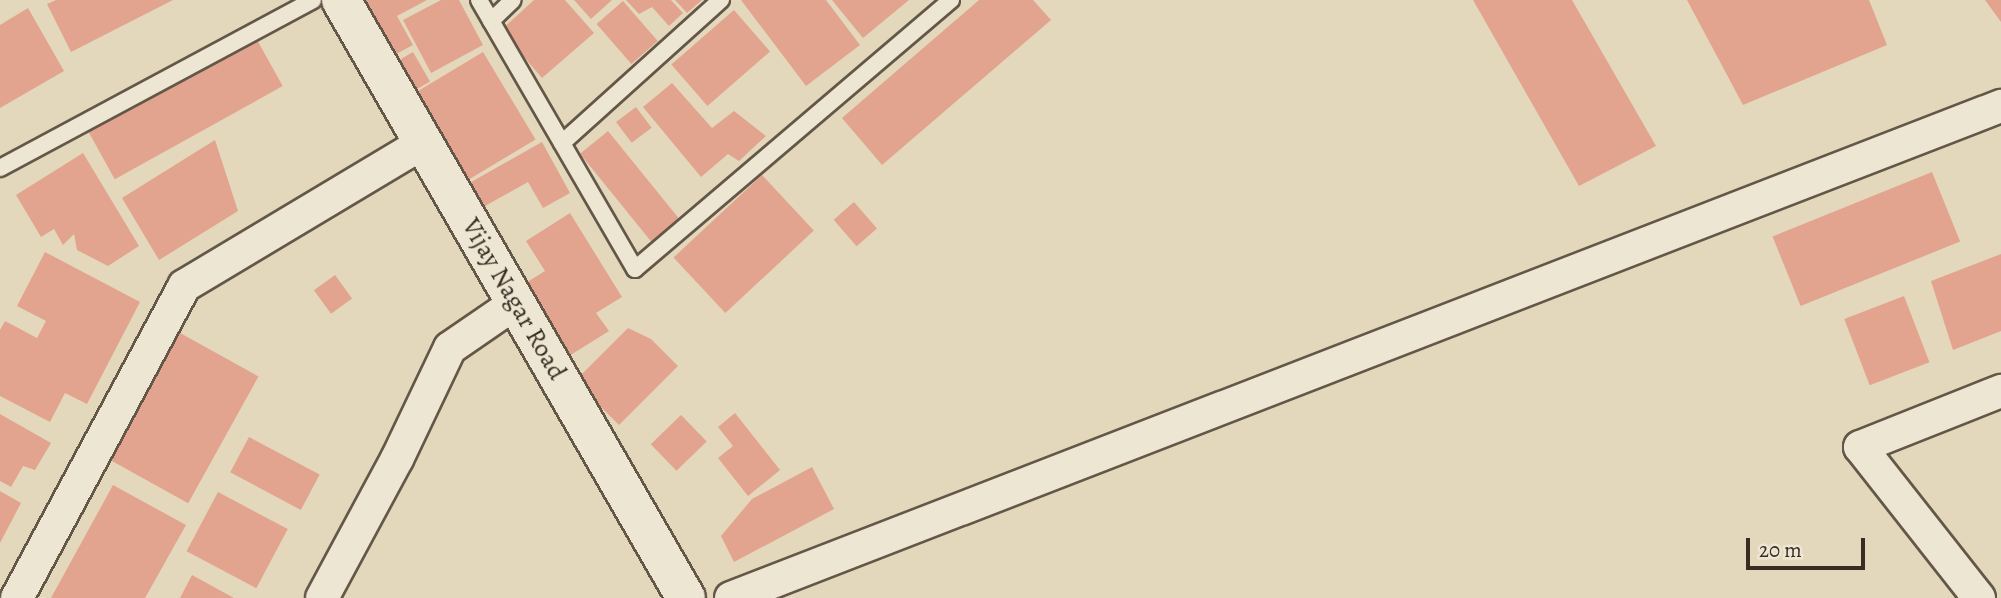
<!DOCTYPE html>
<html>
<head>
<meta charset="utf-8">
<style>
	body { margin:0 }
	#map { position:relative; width:2001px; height:598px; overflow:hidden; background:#e3d8bb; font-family:Alegreya,serif }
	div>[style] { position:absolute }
	.building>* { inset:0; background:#e2a48e; transform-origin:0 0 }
	.roads { filter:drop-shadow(2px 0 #645748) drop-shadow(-2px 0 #645748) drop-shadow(0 2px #645748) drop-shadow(0 -2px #645748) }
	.service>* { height:16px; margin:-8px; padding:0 8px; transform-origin:8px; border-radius:8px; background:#ede6d3 }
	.minor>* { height:32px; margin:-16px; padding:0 16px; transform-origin:16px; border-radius:16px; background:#ede6d3 }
	.tertiary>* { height:38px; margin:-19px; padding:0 19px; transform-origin:19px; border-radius:19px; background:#ede6d3 }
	span { translate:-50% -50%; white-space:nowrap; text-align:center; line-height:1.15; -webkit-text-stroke:7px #ede6d3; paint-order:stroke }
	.street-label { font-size:26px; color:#3a2c22 }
	.scale { position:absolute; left:1746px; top:538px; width:119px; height:32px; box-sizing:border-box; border:4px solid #3a2c22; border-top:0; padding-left:9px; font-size:21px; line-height:24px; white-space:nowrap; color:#3a2c22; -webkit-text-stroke:5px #ede6d3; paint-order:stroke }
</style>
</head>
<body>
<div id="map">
	<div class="building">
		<i style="clip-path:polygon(56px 0,173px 0,71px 52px,47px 4px)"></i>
		<i style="clip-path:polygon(353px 0,427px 0,397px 16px,413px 45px,385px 60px)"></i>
		<i style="clip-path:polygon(441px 0,459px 0,483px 45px,431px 73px,403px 20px)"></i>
		<i style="clip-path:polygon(534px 0,565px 0,594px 33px,542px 78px,501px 30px)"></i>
		<i style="clip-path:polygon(574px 0,612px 0,591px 19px)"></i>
		<i style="clip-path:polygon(626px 0,671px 0,683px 13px,669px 26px,652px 7px,639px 14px)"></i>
		<i style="clip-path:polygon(675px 0,702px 0,687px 13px)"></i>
		<i style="clip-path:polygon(741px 0,826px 0,860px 45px,806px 86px)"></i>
		<i style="clip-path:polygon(832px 0,909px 0,863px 38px)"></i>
		<i style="clip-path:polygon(979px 0,1033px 0,1051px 20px,882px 165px,842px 118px)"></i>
		<i style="clip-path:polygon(1473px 0,1572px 0,1656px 146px,1579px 186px)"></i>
		<i style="clip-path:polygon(1687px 0,1869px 0,1887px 45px,1743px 105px)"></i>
		<i style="clip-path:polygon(1985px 0,2001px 0,2001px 22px)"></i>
		<i style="left:623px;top:1px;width:53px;height:35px;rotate:49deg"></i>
		<i style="clip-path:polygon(28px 8px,64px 71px,0 108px,0 25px)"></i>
		<i style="left:734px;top:10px;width:55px;height:83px;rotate:49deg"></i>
		<i style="left:256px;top:38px;width:55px;height:192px;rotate:61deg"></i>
		<i style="left:413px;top:52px;width:34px;height:22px;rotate:60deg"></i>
		<i style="left:483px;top:52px;width:102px;height:85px;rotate:59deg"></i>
		<i style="clip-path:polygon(672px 83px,712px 128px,734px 111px,766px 136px,739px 161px,728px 154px,701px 177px,643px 107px)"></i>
		<i style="left:636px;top:107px;width:26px;height:25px;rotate:53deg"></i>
		<i style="left:608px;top:131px;width:113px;height:36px;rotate:51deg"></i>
		<i style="clip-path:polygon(215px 140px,238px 211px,159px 260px,122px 198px)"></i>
		<i style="clip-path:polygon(542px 142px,570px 193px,543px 208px,528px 182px,478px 210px,464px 186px)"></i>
		<i style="clip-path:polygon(83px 153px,139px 246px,108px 266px,77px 250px,74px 234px,63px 245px,54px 229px,41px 237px,16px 195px)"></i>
		<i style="left:1932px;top:172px;width:75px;height:172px;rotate:68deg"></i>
		<i style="left:762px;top:175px;width:76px;height:121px;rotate:47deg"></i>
		<i style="left:854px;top:202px;width:35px;height:27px;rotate:49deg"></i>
		<i style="clip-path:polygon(570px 213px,622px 297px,596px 313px,609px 331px,569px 356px,524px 284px,545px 271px,526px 241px)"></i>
		<i style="clip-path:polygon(45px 252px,140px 302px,87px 404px,65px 393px,50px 422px,0 396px,0 330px,5px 321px,37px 338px,46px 321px,17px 306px)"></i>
		<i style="clip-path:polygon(2001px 254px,2001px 331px,1953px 350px,1931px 281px)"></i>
		<i style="left:335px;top:275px;width:29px;height:26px;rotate:54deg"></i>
		<i style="left:1904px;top:296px;width:71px;height:64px;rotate:69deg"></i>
		<i style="left:171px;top:328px;width:100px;height:145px;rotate:29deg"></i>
		<i style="clip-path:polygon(628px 328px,651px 339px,678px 366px,619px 425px,575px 381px)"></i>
		<i style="clip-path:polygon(735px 413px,780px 470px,748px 496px,718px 458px,733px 446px,718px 427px)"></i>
		<i style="clip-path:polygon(0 414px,51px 443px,35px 470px,23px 466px,11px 487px,0 481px)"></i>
		<i style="left:681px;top:415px;width:37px;height:42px;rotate:46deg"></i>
		<i style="left:249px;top:437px;width:80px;height:40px;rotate:28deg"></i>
		<i style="clip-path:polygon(812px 467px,834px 509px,734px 562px,721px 536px,752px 499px)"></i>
		<i style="clip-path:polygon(113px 485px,186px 525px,145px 598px,51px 598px)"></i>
		<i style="clip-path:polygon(0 491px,21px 503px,0 543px)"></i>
		<i style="left:218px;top:492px;width:79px;height:67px;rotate:28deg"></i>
		<i style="clip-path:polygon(192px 575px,234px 598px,180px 598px)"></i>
	</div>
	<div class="roads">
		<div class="service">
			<i style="left:479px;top:0;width:311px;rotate:59.9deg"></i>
			<i style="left:635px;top:269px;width:415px;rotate:-40.4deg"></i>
			<i style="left:491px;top:21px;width:30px;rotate:-44deg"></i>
			<i style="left:562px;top:143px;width:214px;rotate:-42deg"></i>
			<i style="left:0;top:168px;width:355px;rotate:-28.2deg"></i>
		</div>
		<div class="minor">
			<i style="left:17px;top:598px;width:354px;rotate:-61.8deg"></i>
			<i style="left:184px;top:286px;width:281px;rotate:-30.9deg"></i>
			<i style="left:322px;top:598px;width:158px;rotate:-61.7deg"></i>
			<i style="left:397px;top:459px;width:123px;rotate:-64.5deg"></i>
			<i style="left:450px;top:348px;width:81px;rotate:-34.5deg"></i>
			<i style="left:731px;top:598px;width:1362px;rotate:-21.18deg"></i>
			<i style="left:1979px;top:598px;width:192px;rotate:-128.2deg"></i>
			<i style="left:1860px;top:447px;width:152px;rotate:-21.7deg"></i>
		</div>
		<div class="tertiary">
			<i style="left:341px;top:0;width:690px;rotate:60.02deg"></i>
		</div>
	</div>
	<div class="street-label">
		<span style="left:514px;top:299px;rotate:60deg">Vijay Nagar Road</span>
	</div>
	<div class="scale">20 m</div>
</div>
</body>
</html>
